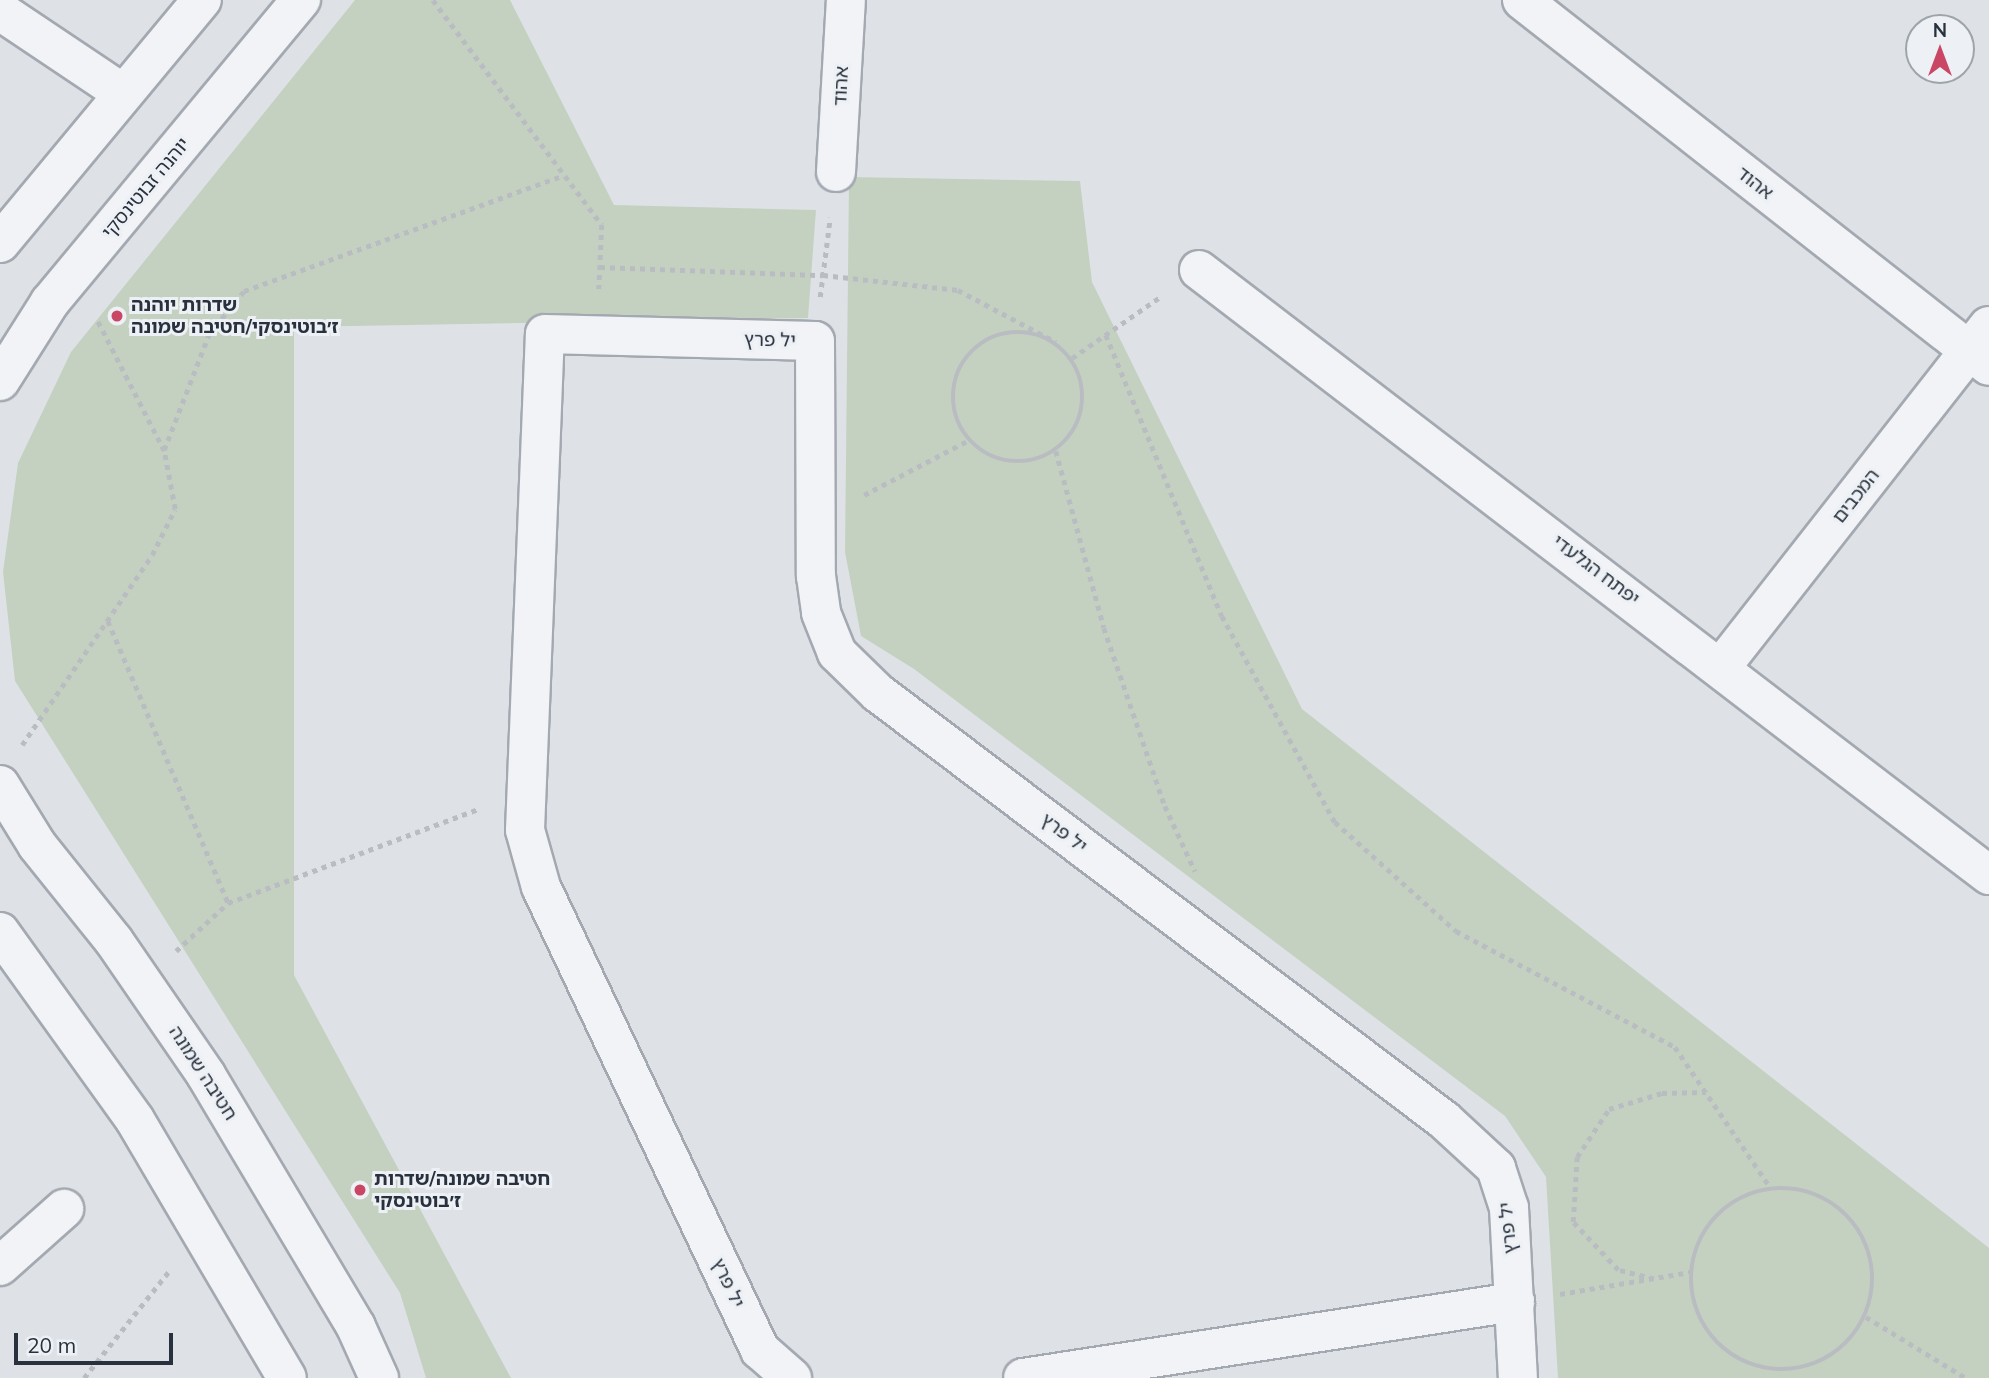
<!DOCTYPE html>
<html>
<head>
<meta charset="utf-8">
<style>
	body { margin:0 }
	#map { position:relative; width:1989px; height:1378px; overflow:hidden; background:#dee2e7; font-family:Mulish,"Noto Sans Hebrew",sans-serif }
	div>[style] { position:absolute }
	.green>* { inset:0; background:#c5d1c0 }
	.path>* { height:4.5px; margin-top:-2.25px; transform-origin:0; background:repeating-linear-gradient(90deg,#b9bdc2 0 5px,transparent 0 10px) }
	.path>.ring { margin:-2.25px; padding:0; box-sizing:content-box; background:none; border:4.5px solid #b9bdc2; border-radius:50% }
	.roads { filter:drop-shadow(2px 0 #a4a9b1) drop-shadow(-2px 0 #a4a9b1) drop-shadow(0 2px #a4a9b1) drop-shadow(0 -2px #a4a9b1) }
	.minor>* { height:38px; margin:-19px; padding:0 19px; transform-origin:19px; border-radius:19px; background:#f1f3f6 }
	.dots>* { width:19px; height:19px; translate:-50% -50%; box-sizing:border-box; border:4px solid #edf1f5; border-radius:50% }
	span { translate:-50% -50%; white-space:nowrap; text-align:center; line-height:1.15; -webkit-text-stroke:6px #edf1f5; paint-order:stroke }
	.street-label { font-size:19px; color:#28313d }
	.poi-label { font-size:19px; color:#28313d; font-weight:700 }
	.left { translate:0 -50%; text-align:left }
	.north { position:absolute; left:1905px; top:14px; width:70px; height:70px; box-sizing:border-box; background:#edf1f5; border:2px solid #9ea4ab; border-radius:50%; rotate:0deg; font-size:19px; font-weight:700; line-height:28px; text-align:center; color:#28313d }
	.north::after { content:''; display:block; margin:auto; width:24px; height:32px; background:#c94664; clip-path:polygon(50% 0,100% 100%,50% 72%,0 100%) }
	.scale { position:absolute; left:14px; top:1333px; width:159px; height:32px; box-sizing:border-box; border:4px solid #28313d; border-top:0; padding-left:9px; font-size:21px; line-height:24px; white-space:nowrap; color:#28313d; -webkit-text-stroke:5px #edf1f5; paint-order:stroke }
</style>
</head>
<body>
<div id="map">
	<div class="green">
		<i style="clip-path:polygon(355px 0,510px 0,614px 205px,816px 210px,808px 318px,294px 327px,294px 975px,511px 1378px,426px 1378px,400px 1293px,15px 681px,3px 572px,18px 463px,71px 352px)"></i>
		<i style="clip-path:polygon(849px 177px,1080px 181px,1092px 282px,1302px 709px,1989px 1248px,1989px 1378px,1558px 1378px,1546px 1177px,1505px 1116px,914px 669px,861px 636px,845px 552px)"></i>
	</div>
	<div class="path">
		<i style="left:433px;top:0;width:281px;rotate:53.1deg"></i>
		<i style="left:602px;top:225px;width:64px;rotate:92.7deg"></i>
		<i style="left:600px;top:267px;width:223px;rotate:2.1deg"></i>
		<i style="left:823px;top:275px;width:136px;rotate:6.3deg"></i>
		<i style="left:958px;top:290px;width:111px;rotate:28deg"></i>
		<i style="left:820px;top:297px;width:80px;rotate:-82.8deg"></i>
		<i class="ring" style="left:953px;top:332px;width:125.5px;height:125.5px"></i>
		<i style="left:1106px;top:335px;width:304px;rotate:67.6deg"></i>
		<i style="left:1222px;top:616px;width:235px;rotate:61.3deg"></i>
		<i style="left:1335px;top:822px;width:163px;rotate:42deg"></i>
		<i style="left:1456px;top:931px;width:248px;rotate:27.9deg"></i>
		<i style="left:1675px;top:1047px;width:171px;rotate:55.8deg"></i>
		<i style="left:1072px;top:358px;width:107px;rotate:-34.7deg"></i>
		<i style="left:164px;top:450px;width:124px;rotate:-68.8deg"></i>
		<i style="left:209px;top:334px;width:55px;rotate:-50.9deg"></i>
		<i style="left:244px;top:291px;width:340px;rotate:-19.9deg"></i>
		<i style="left:1056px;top:451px;width:183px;rotate:74.8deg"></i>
		<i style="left:1104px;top:628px;width:188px;rotate:71.1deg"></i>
		<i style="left:1165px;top:806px;width:72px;rotate:65.2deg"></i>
		<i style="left:864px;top:495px;width:119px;rotate:-27.6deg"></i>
		<i style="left:108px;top:621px;width:306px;rotate:66.9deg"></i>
		<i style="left:22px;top:745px;width:230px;rotate:-55.6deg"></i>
		<i style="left:152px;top:555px;width:51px;rotate:-63.4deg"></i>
		<i style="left:175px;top:509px;width:59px;rotate:-100.7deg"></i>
		<i style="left:164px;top:451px;width:147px;rotate:-117.1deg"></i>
		<i style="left:176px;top:951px;width:71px;rotate:-42.7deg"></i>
		<i style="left:228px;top:903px;width:267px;rotate:-20.6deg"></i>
		<i class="ring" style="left:1691px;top:1188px;width:177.5px;height:177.5px"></i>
		<i style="left:1654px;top:1279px;width:37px;rotate:-166deg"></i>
		<i style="left:1618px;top:1270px;width:66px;rotate:-133.2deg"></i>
		<i style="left:1573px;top:1222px;width:65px;rotate:-86.5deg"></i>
		<i style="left:1577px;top:1157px;width:58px;rotate:-56.3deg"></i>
		<i style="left:1609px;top:1109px;width:55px;rotate:-16.8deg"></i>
		<i style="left:1662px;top:1093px;width:44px;rotate:-1.3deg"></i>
		<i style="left:1560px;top:1294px;width:132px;rotate:-9.6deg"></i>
		<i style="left:1866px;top:1317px;width:117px;rotate:31.4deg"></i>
		<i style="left:84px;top:1378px;width:137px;rotate:-51.5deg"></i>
	</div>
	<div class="roads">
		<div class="minor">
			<i style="left:1522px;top:0;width:593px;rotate:38.09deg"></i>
			<i style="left:0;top:11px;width:146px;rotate:33.8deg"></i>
			<i style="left:836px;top:172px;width:172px;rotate:-86.7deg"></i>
			<i style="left:0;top:243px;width:316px;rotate:-50.3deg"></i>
			<i style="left:1199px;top:270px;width:995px;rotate:37.45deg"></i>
			<i style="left:0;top:381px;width:93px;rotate:-57.7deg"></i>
			<i style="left:50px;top:302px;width:393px;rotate:-50.3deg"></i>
			<i style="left:1722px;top:666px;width:432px;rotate:-51.9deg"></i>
			<i style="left:0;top:785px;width:70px;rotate:58.3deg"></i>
			<i style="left:37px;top:845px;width:123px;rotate:51.3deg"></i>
			<i style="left:114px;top:941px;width:163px;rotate:55.5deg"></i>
			<i style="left:206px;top:1075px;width:293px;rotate:59.2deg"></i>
			<i style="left:356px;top:1327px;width:56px;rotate:65.7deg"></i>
			<i style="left:0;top:932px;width:231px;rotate:54.3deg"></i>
			<i style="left:135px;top:1120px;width:299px;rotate:59.5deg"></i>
			<i style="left:0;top:1266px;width:86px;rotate:-41.7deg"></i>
			<i style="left:792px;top:1378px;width:43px;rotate:-138.8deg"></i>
			<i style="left:760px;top:1350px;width:512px;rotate:-115.31deg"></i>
			<i style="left:541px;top:887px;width:59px;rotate:-105.7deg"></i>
			<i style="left:525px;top:830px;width:496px;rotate:-87.7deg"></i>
			<i style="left:545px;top:334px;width:270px;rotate:1.5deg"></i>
			<i style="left:815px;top:341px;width:235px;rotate:89.8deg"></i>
			<i style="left:816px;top:576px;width:37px;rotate:82deg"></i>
			<i style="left:821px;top:613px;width:43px;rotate:68.2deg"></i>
			<i style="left:837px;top:653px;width:57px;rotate:44.3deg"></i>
			<i style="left:878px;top:693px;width:709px;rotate:37.03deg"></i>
			<i style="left:1444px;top:1120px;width:71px;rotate:42.7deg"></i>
			<i style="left:1496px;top:1168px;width:42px;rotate:72deg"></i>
			<i style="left:1509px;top:1208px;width:170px;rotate:87deg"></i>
			<i style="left:1023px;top:1378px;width:498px;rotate:-8.8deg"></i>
		</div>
	</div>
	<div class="dots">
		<i style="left:117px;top:316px;background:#c94664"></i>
		<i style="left:360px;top:1190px;background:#c94664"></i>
	</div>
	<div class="street-label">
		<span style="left:841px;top:86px;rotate:-87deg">אהוד</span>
		<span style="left:1755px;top:183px;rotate:38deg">אהוד</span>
		<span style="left:146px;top:188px;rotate:-50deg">יוהנה זבוטינסקי</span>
		<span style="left:770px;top:340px;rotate:1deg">יל פרץ</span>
		<span style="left:1856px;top:496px;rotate:-52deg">המכבים</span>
		<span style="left:1596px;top:570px;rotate:37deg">יפתח הגלעדי</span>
		<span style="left:1064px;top:833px;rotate:37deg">יל פרץ</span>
		<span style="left:203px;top:1073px;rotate:57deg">חטיבה שמונה</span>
		<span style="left:1508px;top:1228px;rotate:-96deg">יל פרץ</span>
		<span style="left:728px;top:1283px;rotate:65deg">יל פרץ</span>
	</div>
	<div class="poi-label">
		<span class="left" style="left:131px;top:316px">שדרות יוהנה<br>ז׳בוטינסקי/חטיבה שמונה</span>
		<span class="left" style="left:374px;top:1190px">חטיבה שמונה/שדרות<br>ז׳בוטינסקי</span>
	</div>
	<div class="north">N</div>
	<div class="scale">20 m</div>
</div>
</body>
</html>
